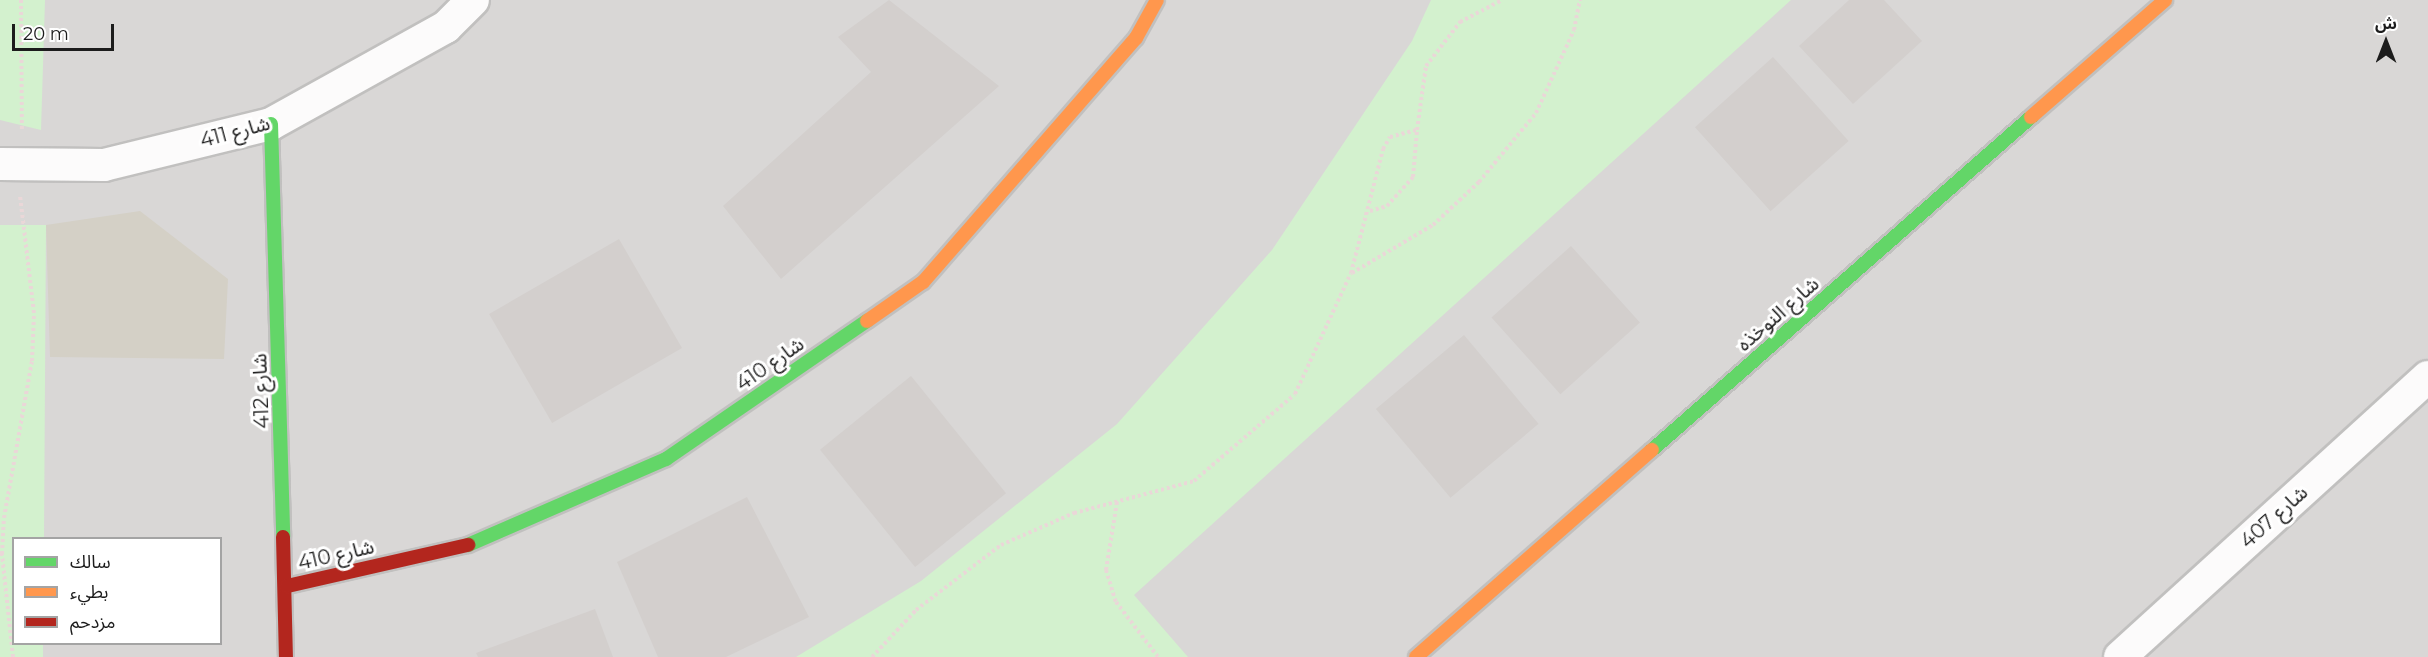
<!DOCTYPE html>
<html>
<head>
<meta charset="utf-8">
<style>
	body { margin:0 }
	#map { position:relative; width:2428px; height:657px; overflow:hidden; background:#eae7e4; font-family:Montserrat,"Noto Sans Arabic",sans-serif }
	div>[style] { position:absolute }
	.residential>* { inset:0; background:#d9d7d6 }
	.construction>* { inset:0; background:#d4d0c6 }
	.park>* { inset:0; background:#d3f1ce }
	.building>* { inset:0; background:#d3cfcd; transform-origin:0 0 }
	.path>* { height:4px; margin-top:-2px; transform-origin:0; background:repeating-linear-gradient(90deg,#ead7d8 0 3px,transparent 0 6px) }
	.roads { filter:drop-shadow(2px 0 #c1c0bf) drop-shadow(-2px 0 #c1c0bf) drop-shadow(0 2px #c1c0bf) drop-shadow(0 -2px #c1c0bf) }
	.street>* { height:32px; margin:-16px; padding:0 16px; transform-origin:16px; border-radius:16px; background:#fcfbfb }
	.fast>* { height:14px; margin:-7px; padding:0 7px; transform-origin:7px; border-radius:7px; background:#63d668 }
	.slow>* { height:14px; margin:-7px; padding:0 7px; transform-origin:7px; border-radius:7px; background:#ff974d }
	.jam>* { height:14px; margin:-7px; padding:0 7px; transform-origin:7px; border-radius:7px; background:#b3261e }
	span { translate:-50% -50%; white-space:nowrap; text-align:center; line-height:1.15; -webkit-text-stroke:6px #fff; paint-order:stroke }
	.street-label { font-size:20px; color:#1c1c1c }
	.legend { position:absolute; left:12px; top:537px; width:210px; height:108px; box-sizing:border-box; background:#fff; border:2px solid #a4a4a4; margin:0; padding:8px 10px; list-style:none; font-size:18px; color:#1c1c1c }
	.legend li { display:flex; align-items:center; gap:12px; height:30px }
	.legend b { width:30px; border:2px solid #a4a4a4 }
	.north { position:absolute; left:2356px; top:12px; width:60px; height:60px; -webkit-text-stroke:4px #fff; paint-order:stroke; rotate:0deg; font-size:16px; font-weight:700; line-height:24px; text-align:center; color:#1c1c1c }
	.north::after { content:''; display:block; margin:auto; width:21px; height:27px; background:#1c1c1c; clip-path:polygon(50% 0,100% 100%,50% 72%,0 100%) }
	.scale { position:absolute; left:12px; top:24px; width:102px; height:27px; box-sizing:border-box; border:3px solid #1c1c1c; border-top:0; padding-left:8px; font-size:18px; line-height:21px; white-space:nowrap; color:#1c1c1c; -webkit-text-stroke:4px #fff; paint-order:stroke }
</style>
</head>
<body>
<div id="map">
	<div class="residential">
		<i style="clip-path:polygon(evenodd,0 0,2428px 0,2428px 657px,0 657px,0 0,14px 538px,220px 538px,220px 644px,14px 644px,14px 538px)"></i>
	</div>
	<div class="construction">
		<i style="clip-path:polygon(140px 211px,228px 279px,224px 359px,50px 357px,46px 225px)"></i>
	</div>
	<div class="park">
		<i style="clip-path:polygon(0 0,45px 0,41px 130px,0 120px)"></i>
		<i style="clip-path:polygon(1431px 0,1791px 0,1134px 595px,1188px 657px,796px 657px,921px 581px,1117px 424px,1272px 250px,1412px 41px)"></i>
		<i style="clip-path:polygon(0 225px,46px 225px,44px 538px,14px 538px,14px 644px,43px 644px,43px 657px,0 657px)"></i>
	</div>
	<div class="building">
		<i style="clip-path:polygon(889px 0,999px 86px,781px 279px,723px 206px,871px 72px,838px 37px)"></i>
		<i style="clip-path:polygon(1849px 0,1884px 0,1922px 41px,1853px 104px,1799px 46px)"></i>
		<i style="left:1773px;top:57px;width:113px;height:105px;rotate:48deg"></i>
		<i style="left:619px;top:239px;width:126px;height:150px;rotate:60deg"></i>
		<i style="left:1571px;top:246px;width:103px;height:107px;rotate:48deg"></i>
		<i style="left:1464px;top:335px;width:116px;height:115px;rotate:50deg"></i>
		<i style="left:911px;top:376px;width:151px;height:117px;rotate:51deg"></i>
		<i style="clip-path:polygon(747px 497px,809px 617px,726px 657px,658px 657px,617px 562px)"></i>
		<i style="clip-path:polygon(595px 609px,613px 657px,478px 657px,476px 653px)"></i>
	</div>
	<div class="path">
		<i style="left:21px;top:0;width:131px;rotate:89.6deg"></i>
		<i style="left:1370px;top:211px;width:18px;rotate:-16deg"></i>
		<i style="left:1387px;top:206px;width:39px;rotate:-48deg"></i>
		<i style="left:1413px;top:177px;width:47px;rotate:-85.1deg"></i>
		<i style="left:1352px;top:273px;width:94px;rotate:-30.7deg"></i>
		<i style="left:1433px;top:225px;width:63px;rotate:-43.1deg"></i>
		<i style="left:1479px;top:182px;width:89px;rotate:-50.4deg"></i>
		<i style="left:1536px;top:113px;width:91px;rotate:-65.4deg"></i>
		<i style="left:1574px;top:30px;width:31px;rotate:-79deg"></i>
		<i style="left:1117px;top:502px;width:69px;rotate:99.2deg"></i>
		<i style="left:1106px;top:570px;width:34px;rotate:73deg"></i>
		<i style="left:1116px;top:602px;width:69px;rotate:52.6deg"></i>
		<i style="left:13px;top:657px;width:104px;rotate:-96.1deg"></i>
		<i style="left:2px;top:554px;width:36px;rotate:-87deg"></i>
		<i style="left:4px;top:518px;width:159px;rotate:-79.9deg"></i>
		<i style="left:32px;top:361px;width:48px;rotate:-87.6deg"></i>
		<i style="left:34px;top:313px;width:119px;rotate:-96.8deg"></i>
		<i style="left:872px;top:657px;width:64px;rotate:-46.9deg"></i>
		<i style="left:916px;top:610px;width:107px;rotate:-37.4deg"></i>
		<i style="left:1001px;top:545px;width:80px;rotate:-23.7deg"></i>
		<i style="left:1074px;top:513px;width:124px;rotate:-14.9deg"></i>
		<i style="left:1194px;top:481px;width:133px;rotate:-40.7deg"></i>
		<i style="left:1295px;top:394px;width:133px;rotate:-65.2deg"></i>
		<i style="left:1351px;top:273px;width:128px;rotate:-75.5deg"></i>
		<i style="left:1383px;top:149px;width:14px;rotate:-60deg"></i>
		<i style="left:1390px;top:137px;width:28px;rotate:-15deg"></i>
		<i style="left:1417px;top:130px;width:65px;rotate:-82deg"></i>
		<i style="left:1426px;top:66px;width:56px;rotate:-52.3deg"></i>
		<i style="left:1460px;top:22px;width:47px;rotate:-27.6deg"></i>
	</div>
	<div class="roads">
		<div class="street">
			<i style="left:0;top:164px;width:104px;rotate:0.6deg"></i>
			<i style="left:104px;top:165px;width:172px;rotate:-13.8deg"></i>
			<i style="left:271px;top:124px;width:200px;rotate:-29deg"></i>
			<i style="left:446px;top:27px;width:38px;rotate:-45deg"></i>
			<i style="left:2120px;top:657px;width:416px;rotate:-42.3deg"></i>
		</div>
		<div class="fast">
			<i style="left:271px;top:124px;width:413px;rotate:88.3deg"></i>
			<i style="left:1652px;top:450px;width:505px;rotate:-41.3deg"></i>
			<i style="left:468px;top:545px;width:216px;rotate:-23.5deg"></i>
			<i style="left:666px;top:459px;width:244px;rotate:-34.5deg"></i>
		</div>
		<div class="slow">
			<i style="left:2031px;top:117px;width:178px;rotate:-41.1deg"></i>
			<i style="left:867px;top:321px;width:68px;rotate:-34.9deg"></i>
			<i style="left:923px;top:282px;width:324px;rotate:-48.9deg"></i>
			<i style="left:1136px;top:38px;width:43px;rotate:-61.1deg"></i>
			<i style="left:1416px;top:657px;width:314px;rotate:-41.3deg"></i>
		</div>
		<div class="jam">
			<i style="left:283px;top:537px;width:120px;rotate:88.6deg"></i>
			<i style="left:287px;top:586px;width:186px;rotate:-12.8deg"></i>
		</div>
	</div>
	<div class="street-label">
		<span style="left:235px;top:132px;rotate:-15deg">شارع 411</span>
		<span style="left:1778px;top:314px;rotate:-41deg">شارع النوخذه</span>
		<span style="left:770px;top:364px;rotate:-35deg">شارع 410</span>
		<span style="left:261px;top:391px;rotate:-92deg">شارع 412</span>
		<span style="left:2274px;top:517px;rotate:-42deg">شارع 407</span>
		<span style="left:336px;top:555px;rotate:-13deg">شارع 410</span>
	</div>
	<ul class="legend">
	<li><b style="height:8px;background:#63d668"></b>سالك</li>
	<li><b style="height:8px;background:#ff974d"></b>بطيء</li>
	<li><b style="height:8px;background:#b3261e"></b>مزدحم</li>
	</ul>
	<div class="north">ش</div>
	<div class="scale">20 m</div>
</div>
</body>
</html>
